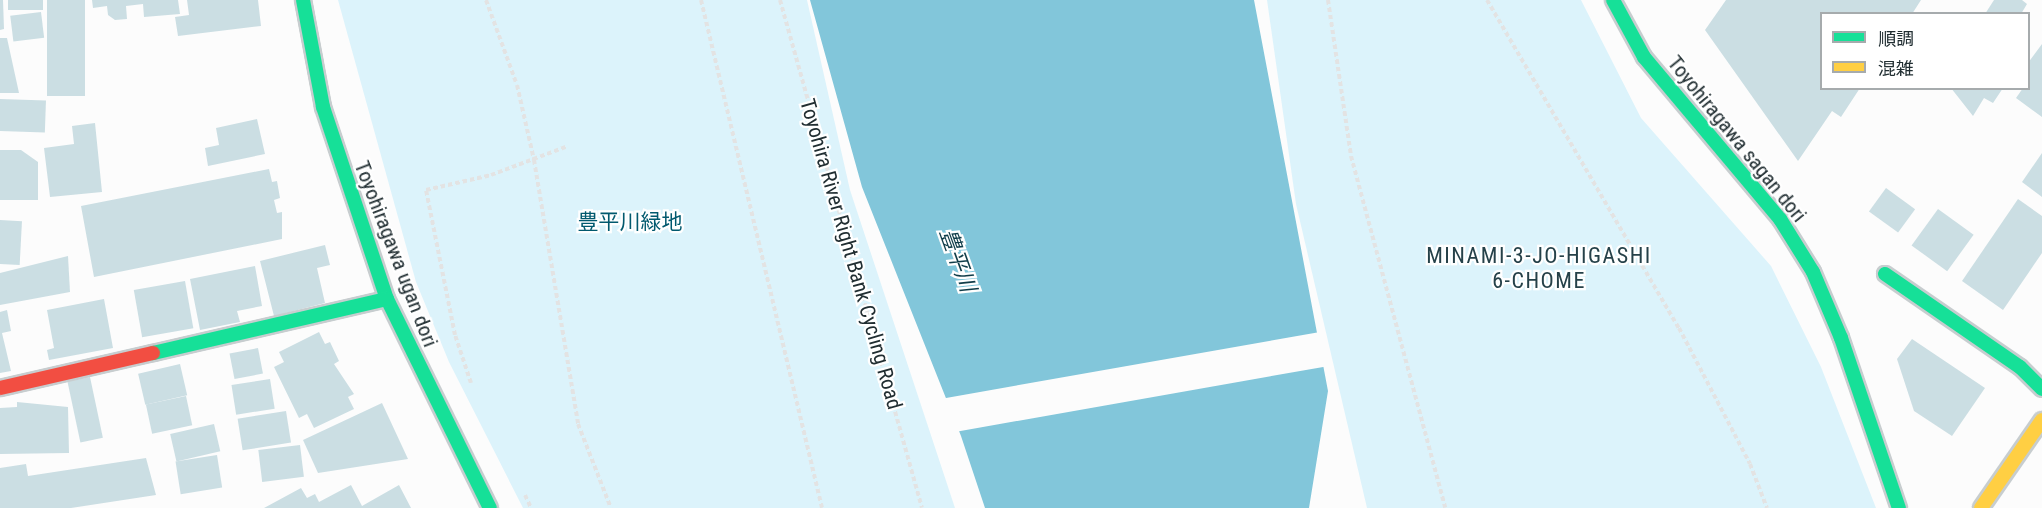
<!DOCTYPE html>
<html>
<head>
<meta charset="utf-8">
<style>
	body { margin:0 }
	#map { position:relative; width:2042px; height:508px; overflow:hidden; background:#fcfcfc; font-family:"Roboto Condensed","Noto Sans JP",sans-serif }
	div>[style] { position:absolute }
	.green>* { inset:0; background:#dcf3fb }
	.water>* { inset:0; background:#82c6da }
	.pier>* { inset:0; background:#fcfcfc; transform-origin:0 0 }
	.building>* { inset:0; background:#cbdee3; transform-origin:0 0 }
	.path>* { height:4px; margin-top:-2px; transform-origin:0; background:repeating-linear-gradient(90deg,#e3e3e3 0 4.5px,transparent 0 7.5px) }
	.roads { filter:drop-shadow(2px 0 #c7cdcf) drop-shadow(-2px 0 #c7cdcf) drop-shadow(0 2px #c7cdcf) drop-shadow(0 -2px #c7cdcf) }
	.fast>* { height:14px; margin:-7px; padding:0 7px; transform-origin:7px; border-radius:7px; background:#16e098 }
	.slow>* { height:14px; margin:-7px; padding:0 7px; transform-origin:7px; border-radius:7px; background:#ffcf43 }
	.jam>* { height:14px; margin:-7px; padding:0 7px; transform-origin:7px; border-radius:7px; background:#f24e42 }
	span { translate:-50% -50%; white-space:nowrap; text-align:center; line-height:1.15; -webkit-text-stroke:4.5px #fff; paint-order:stroke }
	.street-label { font-size:21px; color:#212e32 }
	.park-label { font-size:21px; color:#01596e }
	.neighbourhood-label { font-size:22px; color:#254149; letter-spacing:1.5px }
	.water-label { font-size:22px; color:#103d49; font-style:italic }
	.legend { position:absolute; left:1820px; top:12px; width:210px; height:78px; box-sizing:border-box; background:#fff; border:2px solid #a6abad; margin:0; padding:8px 10px; list-style:none; font-size:18px; color:#212e32 }
	.legend li { display:flex; align-items:center; gap:12px; height:30px }
	.legend b { width:30px; border:2px solid #a6abad }
</style>
</head>
<body>
<div id="map">
	<div class="green">
		<i style="clip-path:polygon(338px 0,807px 0,850px 190px,955px 508px,523px 508px,449px 362px,416px 282px)"></i>
		<i style="clip-path:polygon(1267px 0,1581px 0,1641px 118px,1771px 266px,1821px 367px,1876px 508px,1367px 508px,1296px 204px)"></i>
	</div>
	<div class="water">
		<i style="clip-path:polygon(810px 0,1254px 0,1328px 391px,1309px 508px,985px 508px,961px 436px,862px 187px)"></i>
	</div>
	<div class="pier">
		<i style="left:1320px;top:332px;width:35px;height:384px;rotate:80deg"></i>
	</div>
	<div class="building">
		<i style="clip-path:polygon(0 0,3px 0,4px 29px,0 30px)"></i>
		<i style="left:8px;top:0;width:35px;height:10px"></i>
		<i style="left:47px;top:0;width:38px;height:96px"></i>
		<i style="clip-path:polygon(92px 0,178px 0,180px 14px,144px 17px,143px 4px,126px 6px,127px 19px,115px 20px,108px 15px,107px 6px,93px 8px)"></i>
		<i style="clip-path:polygon(187px 0,258px 0,261px 26px,178px 36px,175px 17px,189px 15px)"></i>
		<i style="clip-path:polygon(1726px 0,1921px 0,1912px 14px,1822px 14px,1822px 88px,1860px 88px,1841px 117px,1832px 111px,1798px 161px,1705px 30px)"></i>
		<i style="clip-path:polygon(1994px 0,2022px 0,2027px 4px,2021px 14px,1985px 14px)"></i>
		<i style="left:41px;top:12px;width:26px;height:31px;rotate:83deg"></i>
		<i style="clip-path:polygon(0 38px,7px 38px,19px 93px,0 93px)"></i>
		<i style="clip-path:polygon(2042px 44px,2042px 117px,2016px 98px,2023px 88px,2028px 88px,2028px 63px)"></i>
		<i style="clip-path:polygon(1951px 88px,2003px 88px,1993px 103px,1984px 98px,1973px 116px)"></i>
		<i style="left:0;top:99px;width:46px;height:32px;rotate:2deg"></i>
		<i style="clip-path:polygon(257px 119px,265px 154px,208px 166px,205px 148px,219px 145px,216px 128px)"></i>
		<i style="clip-path:polygon(95px 123px,102px 192px,50px 197px,44px 148px,74px 144px,72px 126px)"></i>
		<i style="clip-path:polygon(0 150px,21px 150px,38px 162px,38px 200px,0 200px)"></i>
		<i style="clip-path:polygon(2042px 153px,2042px 197px,2022px 182px)"></i>
		<i style="clip-path:polygon(269px 169px,272px 182px,277px 181px,280px 198px,274px 200px,277px 213px,282px 212px,282px 239px,94px 277px,81px 206px)"></i>
		<i style="left:1886px;top:188px;width:36px;height:29px;rotate:36deg"></i>
		<i style="clip-path:polygon(2018px 199px,2042px 216px,2042px 253px,2003px 310px,1962px 281px)"></i>
		<i style="left:1938px;top:209px;width:44px;height:45px;rotate:36deg"></i>
		<i style="left:0;top:220px;width:22px;height:44px;rotate:3deg"></i>
		<i style="clip-path:polygon(325px 245px,330px 265px,317px 268px,325px 303px,274px 316px,260px 261px)"></i>
		<i style="clip-path:polygon(68px 256px,70px 292px,0 305px,0 273px)"></i>
		<i style="clip-path:polygon(255px 266px,262px 306px,237px 311px,240px 322px,200px 330px,190px 279px)"></i>
		<i style="left:185px;top:281px;width:48px;height:52px;rotate:80deg"></i>
		<i style="clip-path:polygon(104px 299px,113px 348px,49px 360px,47px 350px,54px 348px,47px 310px)"></i>
		<i style="clip-path:polygon(7px 310px,11px 331px,2px 333px,11px 371px,0 373px,0 312px)"></i>
		<i style="clip-path:polygon(319px 332px,325px 344px,330px 342px,339px 361px,334px 364px,354px 394px,348px 397px,354px 409px,314px 428px,307px 414px,299px 418px,274px 367px,284px 362px,279px 352px)"></i>
		<i style="clip-path:polygon(1912px 339px,1985px 388px,1952px 436px,1914px 411px,1897px 359px)"></i>
		<i style="left:258px;top:348px;width:26px;height:29px;rotate:79deg"></i>
		<i style="left:180px;top:364px;width:32px;height:43px;rotate:77deg"></i>
		<i style="left:90px;top:377px;width:62px;height:23px;rotate:78deg"></i>
		<i style="left:270px;top:379px;width:30px;height:39px;rotate:81deg"></i>
		<i style="left:186px;top:396px;width:30px;height:41px;rotate:78deg"></i>
		<i style="clip-path:polygon(17px 402px,68px 407px,69px 453px,0 454px,0 408px,17px 407px)"></i>
		<i style="clip-path:polygon(382px 403px,408px 459px,318px 473px,303px 440px)"></i>
		<i style="left:286px;top:411px;width:32px;height:49px;rotate:81deg"></i>
		<i style="left:214px;top:424px;width:28px;height:45px;rotate:77deg"></i>
		<i style="left:300px;top:445px;width:32px;height:42px;rotate:83deg"></i>
		<i style="left:217px;top:455px;width:33px;height:42px;rotate:81deg"></i>
		<i style="clip-path:polygon(146px 458px,156px 495px,71px 508px,0 508px,0 468px,26px 464px,28px 476px)"></i>
		<i style="clip-path:polygon(351px 485px,362px 506px,399px 485px,411px 508px,264px 508px,301px 488px,307px 498px,315px 494px,319px 502px)"></i>
	</div>
	<div class="path">
		<i style="left:486px;top:0;width:90px;rotate:70deg"></i>
		<i style="left:517px;top:85px;width:77px;rotate:77.2deg"></i>
		<i style="left:534px;top:160px;width:268px;rotate:80.5deg"></i>
		<i style="left:578px;top:424px;width:90px;rotate:68.6deg"></i>
		<i style="left:701px;top:0;width:522px;rotate:76.6deg"></i>
		<i style="left:780px;top:0;width:527px;rotate:74.38deg"></i>
		<i style="left:1328px;top:0;width:158px;rotate:81.6deg"></i>
		<i style="left:1351px;top:156px;width:364px;rotate:75deg"></i>
		<i style="left:1487px;top:0;width:380px;rotate:59.7deg"></i>
		<i style="left:1679px;top:328px;width:153px;rotate:62.4deg"></i>
		<i style="left:1750px;top:464px;width:47px;rotate:68.9deg"></i>
		<i style="left:471px;top:383px;width:51px;rotate:-108.4deg"></i>
		<i style="left:455px;top:335px;width:148px;rotate:-101.3deg"></i>
		<i style="left:426px;top:190px;width:67px;rotate:-13deg"></i>
		<i style="left:491px;top:175px;width:82px;rotate:-20.6deg"></i>
		<i style="left:525px;top:495px;width:14px;rotate:65deg"></i>
	</div>
	<div class="roads">
		<div class="fast">
			<i style="left:303px;top:0;width:109px;rotate:79.4deg"></i>
			<i style="left:323px;top:107px;width:202px;rotate:71.6deg"></i>
			<i style="left:387px;top:299px;width:233px;rotate:63.8deg"></i>
			<i style="left:1613px;top:0;width:65px;rotate:61.5deg"></i>
			<i style="left:1644px;top:57px;width:212px;rotate:50deg"></i>
			<i style="left:1780px;top:219px;width:62px;rotate:58.1deg"></i>
			<i style="left:1813px;top:272px;width:72px;rotate:67deg"></i>
			<i style="left:1841px;top:338px;width:180px;rotate:71.2deg"></i>
			<i style="left:1885px;top:274px;width:164px;rotate:34.6deg"></i>
			<i style="left:2020px;top:367px;width:31px;rotate:45deg"></i>
			<i style="left:153px;top:353px;width:240px;rotate:-13deg"></i>
		</div>
		<div class="slow">
			<i style="left:1981px;top:508px;width:107px;rotate:-55.3deg"></i>
		</div>
		<div class="jam">
			<i style="left:0;top:388px;width:157px;rotate:-12.9deg"></i>
		</div>
	</div>
	<div class="street-label">
		<span style="left:1737px;top:139px;rotate:51deg">Toyohiragawa sagan dori</span>
		<span style="left:396px;top:254px;rotate:69deg">Toyohiragawa ugan dori</span>
		<span style="left:851px;top:254px;rotate:74deg">Toyohira River Right Bank Cycling Road</span>
	</div>
	<div class="park-label">
		<span style="left:630px;top:222px">豊平川緑地</span>
	</div>
	<div class="neighbourhood-label">
		<span style="left:1539px;top:268px">MINAMI-3-JO-HIGASHI<br>6-CHOME</span>
	</div>
	<div class="water-label">
		<span style="left:958px;top:260px;rotate:70deg">豊平川</span>
	</div>
	<ul class="legend">
	<li><b style="height:8px;background:#16e098"></b>順調</li>
	<li><b style="height:8px;background:#ffcf43"></b>混雑</li>
	</ul>
</div>
</body>
</html>
